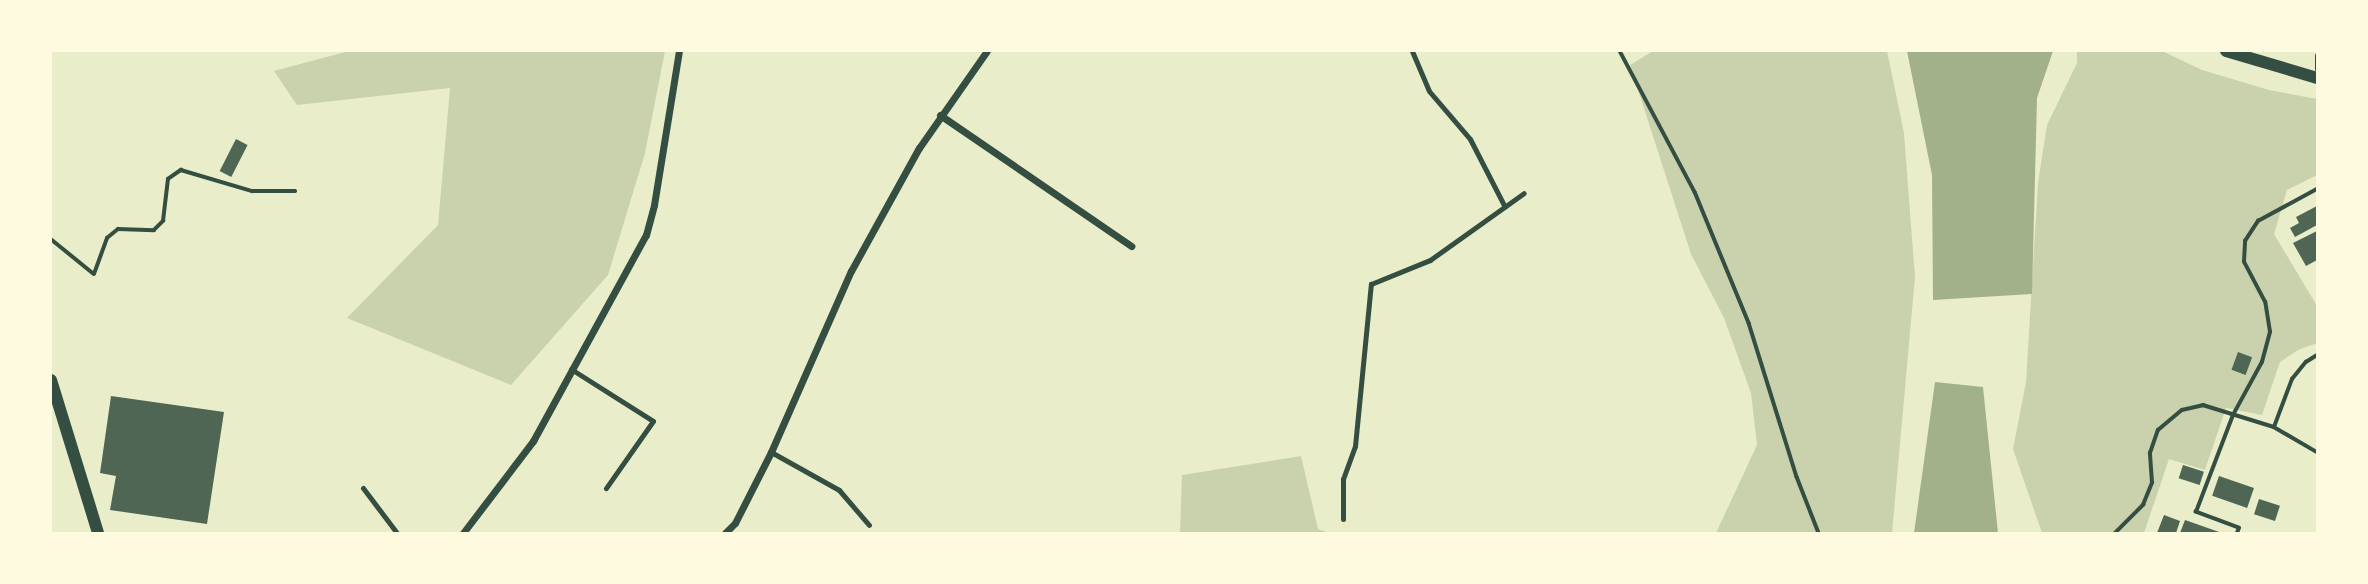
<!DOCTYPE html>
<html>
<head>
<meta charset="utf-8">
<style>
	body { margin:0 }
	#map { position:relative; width:2368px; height:584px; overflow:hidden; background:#e9edc9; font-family:Helvetica,sans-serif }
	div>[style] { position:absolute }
	.green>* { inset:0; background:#cad2ad }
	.water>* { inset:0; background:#a3b18a }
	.building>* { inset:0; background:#4f6655; transform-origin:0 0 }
	.path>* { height:3.5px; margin:-1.75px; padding:0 1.75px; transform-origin:1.75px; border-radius:1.75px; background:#344e41 }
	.service>* { height:5px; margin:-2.5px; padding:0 2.5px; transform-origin:2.5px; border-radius:2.5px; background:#344e41 }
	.minor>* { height:7px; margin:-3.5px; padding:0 3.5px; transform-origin:3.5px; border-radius:3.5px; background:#344e41 }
	.tertiary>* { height:12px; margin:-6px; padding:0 6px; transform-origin:6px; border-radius:6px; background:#344e41 }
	span { translate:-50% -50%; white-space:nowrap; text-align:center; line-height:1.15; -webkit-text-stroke:5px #fefae0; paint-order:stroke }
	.frame { position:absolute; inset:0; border:52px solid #fefae0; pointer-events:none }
</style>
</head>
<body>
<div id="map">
	<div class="green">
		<i style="clip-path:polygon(349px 51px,665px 51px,645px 153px,608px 275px,511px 385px,347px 318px,438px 225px,450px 88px,297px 105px,274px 71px)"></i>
		<i style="clip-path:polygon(1653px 51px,1887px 51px,1904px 133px,1915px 277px,1892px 533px,1716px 533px,1757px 445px,1751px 393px,1724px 318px,1691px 254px,1630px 65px)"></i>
		<i style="clip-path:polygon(2077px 51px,2162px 51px,2202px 70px,2269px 90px,2317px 99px,2317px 175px,2287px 190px,2274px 234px,2317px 306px,2317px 343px,2298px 350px,2280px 362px,2262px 415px,2226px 408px,2205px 470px,2169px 459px,2144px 533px,2042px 533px,2013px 449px,2026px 382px,2038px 183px,2047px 125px,2077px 63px)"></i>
		<i style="clip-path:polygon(1301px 456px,1318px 529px,1329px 533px,1180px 533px,1182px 475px)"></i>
	</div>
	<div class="water">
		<i style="clip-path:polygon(1907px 51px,2053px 51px,2037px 98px,2032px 294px,1933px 300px,1932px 175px)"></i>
		<i style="clip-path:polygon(1935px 382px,1983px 387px,1998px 533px,1914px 533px)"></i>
	</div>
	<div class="building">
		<i style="left:236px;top:139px;width:13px;height:36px;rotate:27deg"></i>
		<i style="clip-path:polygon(2317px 206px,2317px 225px,2295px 237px,2290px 228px,2299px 223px,2296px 217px)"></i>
		<i style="clip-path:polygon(2317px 231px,2317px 260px,2306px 266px,2293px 243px)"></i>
		<i style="left:2238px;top:352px;width:15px;height:19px;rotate:20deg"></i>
		<i style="clip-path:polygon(111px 396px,224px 412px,207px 524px,110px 510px,116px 476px,100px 473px)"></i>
		<i style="left:2183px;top:465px;width:22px;height:14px;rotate:18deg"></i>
		<i style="left:2219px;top:476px;width:37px;height:21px;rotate:19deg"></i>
		<i style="left:2259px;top:499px;width:22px;height:16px;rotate:18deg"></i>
		<i style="clip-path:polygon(2164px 515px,2180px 521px,2176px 533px,2157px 533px)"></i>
		<i style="clip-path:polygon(2185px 520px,2222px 533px,2180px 533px)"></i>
	</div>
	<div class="path">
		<i style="left:1620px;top:51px;width:160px;rotate:62deg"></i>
		<i style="left:1695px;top:192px;width:142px;rotate:67.6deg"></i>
		<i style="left:1749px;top:323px;width:161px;rotate:72.7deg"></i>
		<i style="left:1797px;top:477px;width:60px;rotate:68.6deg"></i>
		<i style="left:51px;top:239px;width:55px;rotate:39.1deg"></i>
		<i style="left:94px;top:274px;width:38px;rotate:-70deg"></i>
		<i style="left:107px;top:238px;width:14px;rotate:-39deg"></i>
		<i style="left:118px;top:229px;width:36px;rotate:2deg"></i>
		<i style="left:154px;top:230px;width:13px;rotate:-45deg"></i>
		<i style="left:163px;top:221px;width:42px;rotate:-83.2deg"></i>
		<i style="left:168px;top:179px;width:16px;rotate:-35deg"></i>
		<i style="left:181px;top:170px;width:74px;rotate:16.5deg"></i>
		<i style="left:252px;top:191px;width:43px"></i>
		<i style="left:2274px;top:427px;width:51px;rotate:-69.4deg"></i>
		<i style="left:2292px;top:379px;width:22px;rotate:-51deg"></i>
		<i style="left:2306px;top:362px;width:13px;rotate:-32deg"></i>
		<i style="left:2115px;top:533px;width:40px;rotate:-45deg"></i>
		<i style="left:2143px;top:505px;width:24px;rotate:-68deg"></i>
		<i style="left:2152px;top:483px;width:30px;rotate:-94deg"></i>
		<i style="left:2150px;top:453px;width:24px;rotate:-71deg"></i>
		<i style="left:2158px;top:430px;width:31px;rotate:-40deg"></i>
		<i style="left:2182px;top:410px;width:22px;rotate:-13deg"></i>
		<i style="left:2203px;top:405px;width:74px;rotate:17.2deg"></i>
		<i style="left:2274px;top:427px;width:50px;rotate:30.2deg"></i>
		<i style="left:2237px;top:533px;width:5px;rotate:-68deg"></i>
		<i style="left:2239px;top:528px;width:46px;rotate:-159.6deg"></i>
		<i style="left:2196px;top:512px;width:104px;rotate:-69.1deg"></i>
		<i style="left:2233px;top:415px;width:60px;rotate:-61.3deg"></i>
		<i style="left:2262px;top:362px;width:31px;rotate:-75deg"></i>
		<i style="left:2270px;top:332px;width:30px;rotate:-99deg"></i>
		<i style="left:2265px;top:302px;width:45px;rotate:-117.7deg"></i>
		<i style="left:2244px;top:262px;width:21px;rotate:-87deg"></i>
		<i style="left:2245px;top:241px;width:24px;rotate:-57deg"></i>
		<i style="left:2258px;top:221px;width:67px;rotate:-28.5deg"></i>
	</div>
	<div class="service">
		<i style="left:1412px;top:51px;width:43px;rotate:67deg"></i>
		<i style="left:1429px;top:91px;width:63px;rotate:49.5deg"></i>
		<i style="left:1470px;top:139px;width:76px;rotate:62.8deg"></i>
		<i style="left:2317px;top:55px;width:14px;rotate:90deg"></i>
		<i style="left:571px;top:369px;width:97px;rotate:32.4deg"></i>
		<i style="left:653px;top:421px;width:82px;rotate:125deg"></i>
		<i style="left:771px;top:452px;width:78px;rotate:29.2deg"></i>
		<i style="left:839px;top:490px;width:46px;rotate:49.4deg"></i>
		<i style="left:363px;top:488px;width:56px;rotate:52.9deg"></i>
		<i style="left:1343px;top:519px;width:40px;rotate:-90deg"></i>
		<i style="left:1343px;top:479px;width:35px;rotate:-70deg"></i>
		<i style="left:1355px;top:446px;width:163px;rotate:-84.4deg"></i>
		<i style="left:1371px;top:284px;width:64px;rotate:-22.1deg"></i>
		<i style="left:1430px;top:260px;width:115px;rotate:-35.5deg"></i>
	</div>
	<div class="minor">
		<i style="left:940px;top:115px;width:232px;rotate:34.4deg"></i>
		<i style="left:463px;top:533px;width:116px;rotate:-52.7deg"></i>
		<i style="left:533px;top:441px;width:235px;rotate:-61.3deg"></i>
		<i style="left:646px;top:235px;width:31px;rotate:-75deg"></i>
		<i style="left:654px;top:205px;width:156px;rotate:-80.8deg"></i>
		<i style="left:725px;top:533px;width:14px;rotate:-45deg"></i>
		<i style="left:735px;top:523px;width:80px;rotate:-63.1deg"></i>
		<i style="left:771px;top:452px;width:198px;rotate:-66.2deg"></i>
		<i style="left:851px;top:271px;width:141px;rotate:-61.1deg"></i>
		<i style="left:919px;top:148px;width:118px;rotate:-55deg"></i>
	</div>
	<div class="tertiary">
		<i style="left:2226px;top:51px;width:95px;rotate:16.5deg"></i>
		<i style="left:51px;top:380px;width:160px;rotate:72.9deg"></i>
	</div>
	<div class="frame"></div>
</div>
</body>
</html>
